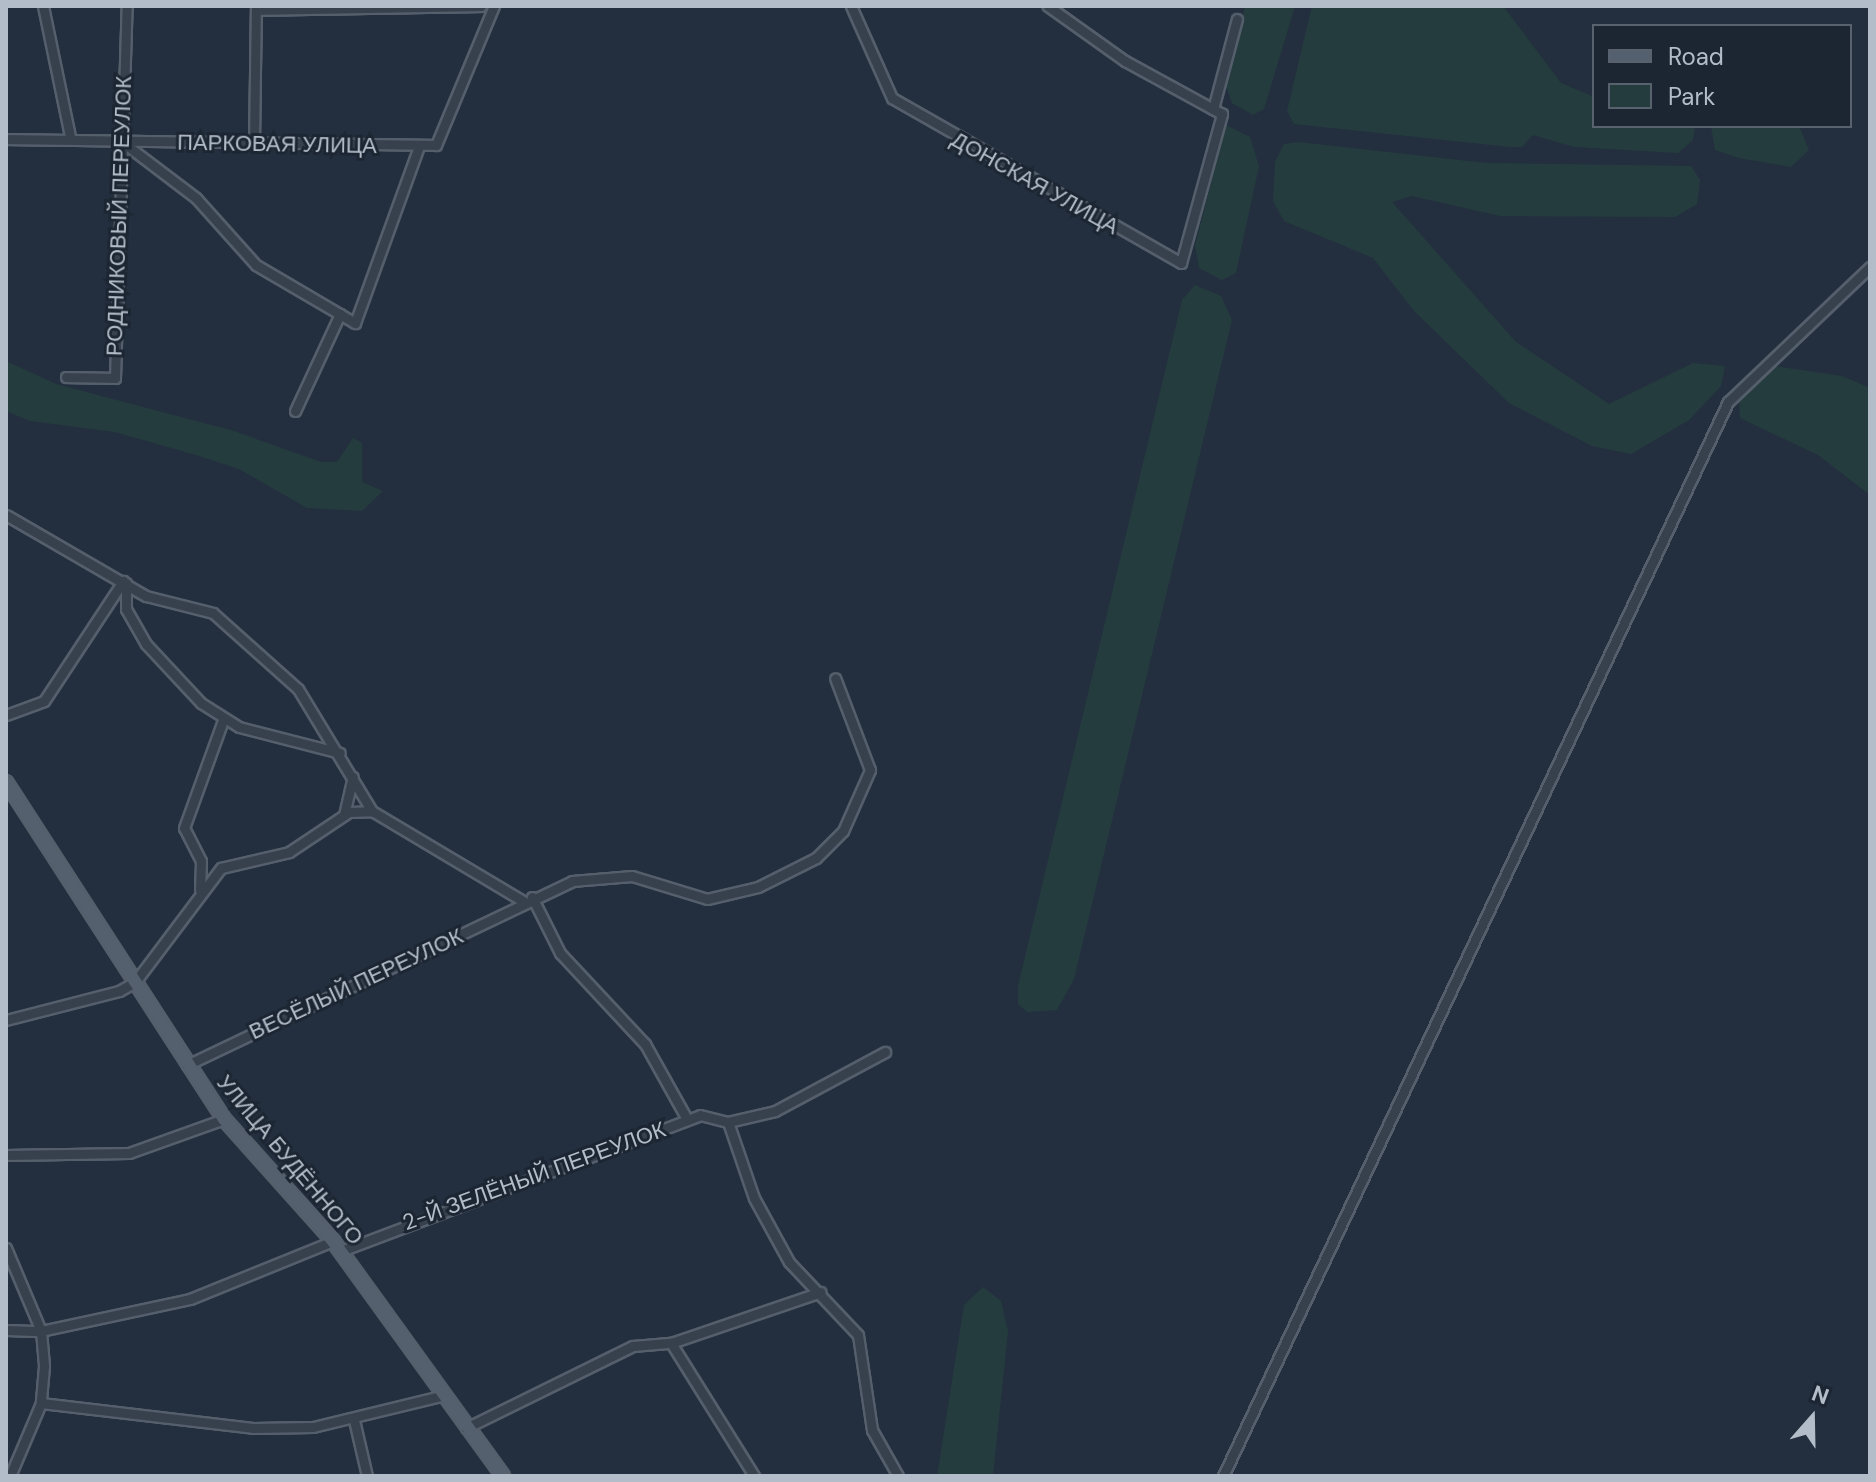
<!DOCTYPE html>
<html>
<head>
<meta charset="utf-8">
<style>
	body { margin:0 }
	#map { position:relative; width:1876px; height:1482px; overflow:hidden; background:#232f3e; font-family:"DM Sans",sans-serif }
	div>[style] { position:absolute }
	.green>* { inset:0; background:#253c3f }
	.roads { filter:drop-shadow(2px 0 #555f6c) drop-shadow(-2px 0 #555f6c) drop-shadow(0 2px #555f6c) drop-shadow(0 -2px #555f6c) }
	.minor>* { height:9px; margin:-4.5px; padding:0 4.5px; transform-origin:4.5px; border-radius:4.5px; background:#37414e }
	.major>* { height:12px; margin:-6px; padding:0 6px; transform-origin:6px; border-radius:6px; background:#55606e }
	span { translate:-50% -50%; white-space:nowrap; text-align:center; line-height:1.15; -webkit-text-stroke:6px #1c2633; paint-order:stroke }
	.street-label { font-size:22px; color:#b3bcc9 }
	.frame { position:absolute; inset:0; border:8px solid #b3bcc9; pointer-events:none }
	.legend { position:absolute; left:1592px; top:24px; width:260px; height:104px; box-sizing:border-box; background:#1c2633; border:2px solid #58626f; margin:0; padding:10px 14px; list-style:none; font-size:24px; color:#b3bcc9 }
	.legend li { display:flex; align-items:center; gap:16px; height:40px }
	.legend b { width:40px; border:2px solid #58626f }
	.north { position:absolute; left:1772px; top:1378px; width:80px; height:80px; -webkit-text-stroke:6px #1c2633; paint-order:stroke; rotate:20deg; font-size:22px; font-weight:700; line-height:32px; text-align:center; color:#b3bcc9 }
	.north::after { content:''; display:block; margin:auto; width:28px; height:36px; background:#b3bcc9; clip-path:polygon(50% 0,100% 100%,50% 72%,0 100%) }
</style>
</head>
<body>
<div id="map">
	<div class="green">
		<i style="clip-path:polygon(1245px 6px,1295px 6px,1264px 109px,1253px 115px,1232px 103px,1226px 86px)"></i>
		<i style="clip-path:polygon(1312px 6px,1503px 6px,1561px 83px,1594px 97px,1594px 126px,1695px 126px,1693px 140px,1678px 153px,1574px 147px,1533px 135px,1522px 147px,1510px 147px,1294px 124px,1287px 111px)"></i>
		<i style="clip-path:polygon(1226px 125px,1250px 137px,1259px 166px,1236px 273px,1222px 280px,1199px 268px,1195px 246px)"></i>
		<i style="clip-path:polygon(1711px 126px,1799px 126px,1809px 150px,1791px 167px,1739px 158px,1715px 150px)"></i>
		<i style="clip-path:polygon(1298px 142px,1486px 163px,1691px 166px,1700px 180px,1697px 204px,1675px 217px,1500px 216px,1412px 196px,1392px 202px,1516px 342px,1609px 404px,1693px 363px,1725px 366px,1721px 386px,1689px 420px,1631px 454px,1592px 446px,1509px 403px,1414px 311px,1373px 258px,1284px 221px,1273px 201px,1275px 162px,1284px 144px)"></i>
		<i style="clip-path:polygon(1195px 285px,1221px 296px,1232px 320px,1074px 979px,1057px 1010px,1027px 1012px,1018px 1004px,1018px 986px,1182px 300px)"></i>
		<i style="clip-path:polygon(6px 361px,56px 384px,234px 431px,321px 462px,337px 462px,353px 438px,362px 443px,362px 482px,383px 491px,362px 511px,307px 508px,239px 469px,196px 455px,115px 432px,30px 421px,6px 411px)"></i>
		<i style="clip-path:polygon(1774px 366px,1842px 376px,1870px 388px,1870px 495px,1818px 455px,1740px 418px,1739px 397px)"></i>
		<i style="clip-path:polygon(983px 1287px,1001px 1301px,1008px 1331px,993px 1476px,937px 1476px,964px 1305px)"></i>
	</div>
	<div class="roads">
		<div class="minor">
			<i style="left:43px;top:6px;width:133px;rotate:78.3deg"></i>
			<i style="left:851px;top:6px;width:101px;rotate:66deg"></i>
			<i style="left:892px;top:98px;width:333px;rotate:29.7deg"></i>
			<i style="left:1181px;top:263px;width:155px;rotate:-74.6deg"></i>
			<i style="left:1222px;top:114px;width:111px;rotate:-151.3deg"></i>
			<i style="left:1125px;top:61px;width:95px;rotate:-144.5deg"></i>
			<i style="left:256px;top:10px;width:225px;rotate:-1deg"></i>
			<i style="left:1213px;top:109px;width:93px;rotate:-75.1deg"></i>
			<i style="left:6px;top:139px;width:430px;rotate:0.8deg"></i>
			<i style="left:436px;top:145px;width:151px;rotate:-67.4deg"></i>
			<i style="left:121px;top:141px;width:94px;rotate:37.2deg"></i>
			<i style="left:196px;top:198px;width:90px;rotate:48.2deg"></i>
			<i style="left:256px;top:265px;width:115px;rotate:30.4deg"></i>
			<i style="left:355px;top:323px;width:188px;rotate:-70.1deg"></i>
			<i style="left:254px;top:144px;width:138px;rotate:-89.2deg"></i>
			<i style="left:66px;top:377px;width:49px;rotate:1.2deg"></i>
			<i style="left:115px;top:378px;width:372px;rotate:-88.2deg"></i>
			<i style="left:295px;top:411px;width:107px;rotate:-65.1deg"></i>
			<i style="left:6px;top:515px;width:162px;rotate:30.1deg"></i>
			<i style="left:146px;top:596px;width:69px;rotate:14.2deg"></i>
			<i style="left:213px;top:613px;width:114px;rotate:41.8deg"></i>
			<i style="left:298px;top:689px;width:143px;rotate:58.8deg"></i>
			<i style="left:372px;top:811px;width:176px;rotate:30.8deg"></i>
			<i style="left:126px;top:583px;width:26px;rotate:90deg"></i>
			<i style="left:126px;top:609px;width:40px;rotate:60.3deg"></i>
			<i style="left:146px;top:644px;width:81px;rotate:47deg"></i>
			<i style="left:201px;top:703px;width:45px;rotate:32.3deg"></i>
			<i style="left:239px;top:727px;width:104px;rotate:14.4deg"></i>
			<i style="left:6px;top:715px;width:40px;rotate:-20.2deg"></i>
			<i style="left:44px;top:701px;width:144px;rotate:-56.6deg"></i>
			<i style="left:344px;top:815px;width:39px;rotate:-77deg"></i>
			<i style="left:200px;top:890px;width:29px;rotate:-88deg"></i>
			<i style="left:201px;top:861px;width:37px;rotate:-117deg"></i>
			<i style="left:184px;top:828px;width:115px;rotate:-70.1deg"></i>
			<i style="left:532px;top:897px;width:63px;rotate:63.4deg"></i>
			<i style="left:560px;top:953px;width:125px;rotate:47deg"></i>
			<i style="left:645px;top:1044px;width:86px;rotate:60.8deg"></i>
			<i style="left:6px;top:1020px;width:117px;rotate:-14.4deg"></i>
			<i style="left:119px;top:991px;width:18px;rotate:-29deg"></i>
			<i style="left:135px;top:982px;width:143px;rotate:-53deg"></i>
			<i style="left:221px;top:868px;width:70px;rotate:-13.2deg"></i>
			<i style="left:289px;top:852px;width:72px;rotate:-33.7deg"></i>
			<i style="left:349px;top:812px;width:23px;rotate:-2deg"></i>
			<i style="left:187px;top:1065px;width:427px;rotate:-25.5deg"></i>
			<i style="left:572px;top:881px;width:60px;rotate:-4.8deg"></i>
			<i style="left:632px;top:876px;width:78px;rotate:17deg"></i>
			<i style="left:707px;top:899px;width:52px;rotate:-13.2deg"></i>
			<i style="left:758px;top:887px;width:65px;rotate:-26.6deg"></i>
			<i style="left:816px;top:858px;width:38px;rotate:-45deg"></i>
			<i style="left:843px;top:831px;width:67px;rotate:-66.1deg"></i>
			<i style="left:870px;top:770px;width:98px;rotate:-110.8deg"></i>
			<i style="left:728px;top:1122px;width:80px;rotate:71.1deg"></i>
			<i style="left:754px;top:1198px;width:73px;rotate:61.3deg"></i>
			<i style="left:789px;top:1262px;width:100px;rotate:46.6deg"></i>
			<i style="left:858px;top:1335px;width:96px;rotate:81.6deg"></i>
			<i style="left:872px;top:1430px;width:53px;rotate:60.5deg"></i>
			<i style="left:6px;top:1155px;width:123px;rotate:-0.9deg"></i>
			<i style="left:129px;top:1153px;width:101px;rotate:-19.7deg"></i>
			<i style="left:6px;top:1248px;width:90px;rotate:67.1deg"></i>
			<i style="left:41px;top:1331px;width:35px;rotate:85deg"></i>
			<i style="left:44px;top:1366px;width:37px;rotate:95deg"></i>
			<i style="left:41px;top:1403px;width:79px;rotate:113deg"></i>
			<i style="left:341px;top:1251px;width:384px;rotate:-20.7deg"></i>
			<i style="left:700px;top:1115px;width:29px;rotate:14deg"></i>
			<i style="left:728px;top:1122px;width:48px;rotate:-13.2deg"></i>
			<i style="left:775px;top:1111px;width:125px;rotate:-28.2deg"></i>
			<i style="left:6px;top:1330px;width:35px;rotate:2deg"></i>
			<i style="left:41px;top:1331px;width:152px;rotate:-12.1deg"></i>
			<i style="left:190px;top:1299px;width:154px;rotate:-22.1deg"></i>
			<i style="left:671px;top:1343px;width:157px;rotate:58deg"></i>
			<i style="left:41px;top:1403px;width:213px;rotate:6.7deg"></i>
			<i style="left:253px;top:1428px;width:60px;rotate:-1deg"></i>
			<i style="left:313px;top:1427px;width:132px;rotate:-13.6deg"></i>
			<i style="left:354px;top:1420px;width:57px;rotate:76.9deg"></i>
			<i style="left:466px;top:1428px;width:186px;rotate:-26.2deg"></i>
			<i style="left:633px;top:1346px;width:38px;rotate:-5deg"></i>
			<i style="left:671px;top:1343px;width:158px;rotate:-18.8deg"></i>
			<i style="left:1223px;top:1476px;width:1187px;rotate:-64.82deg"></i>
			<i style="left:1728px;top:402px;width:196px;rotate:-43.6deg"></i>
		</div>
		<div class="major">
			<i style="left:6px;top:782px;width:401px;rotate:57.1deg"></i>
			<i style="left:224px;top:1119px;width:164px;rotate:48.2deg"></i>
			<i style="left:333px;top:1241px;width:290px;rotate:54.1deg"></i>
		</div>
	</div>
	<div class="street-label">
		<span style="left:277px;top:144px;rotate:1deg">ПАРКОВАЯ УЛИЦА</span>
		<span style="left:1035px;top:183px;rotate:29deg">ДОНСКАЯ УЛИЦА</span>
		<span style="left:119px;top:216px;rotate:-88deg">РОДНИКОВЫЙ ПЕРЕУЛОК</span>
		<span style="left:356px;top:984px;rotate:-25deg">ВЕСЁЛЫЙ ПЕРЕУЛОК</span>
		<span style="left:290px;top:1160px;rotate:50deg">УЛИЦА БУДЁННОГО</span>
		<span style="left:534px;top:1176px;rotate:-20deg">2-Й ЗЕЛЁНЫЙ ПЕРЕУЛОК</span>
	</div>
	<div class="frame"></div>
	<ul class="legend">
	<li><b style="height:10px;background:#55606e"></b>Road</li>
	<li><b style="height:22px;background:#253c3f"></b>Park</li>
	</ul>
	<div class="north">N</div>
</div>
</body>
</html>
